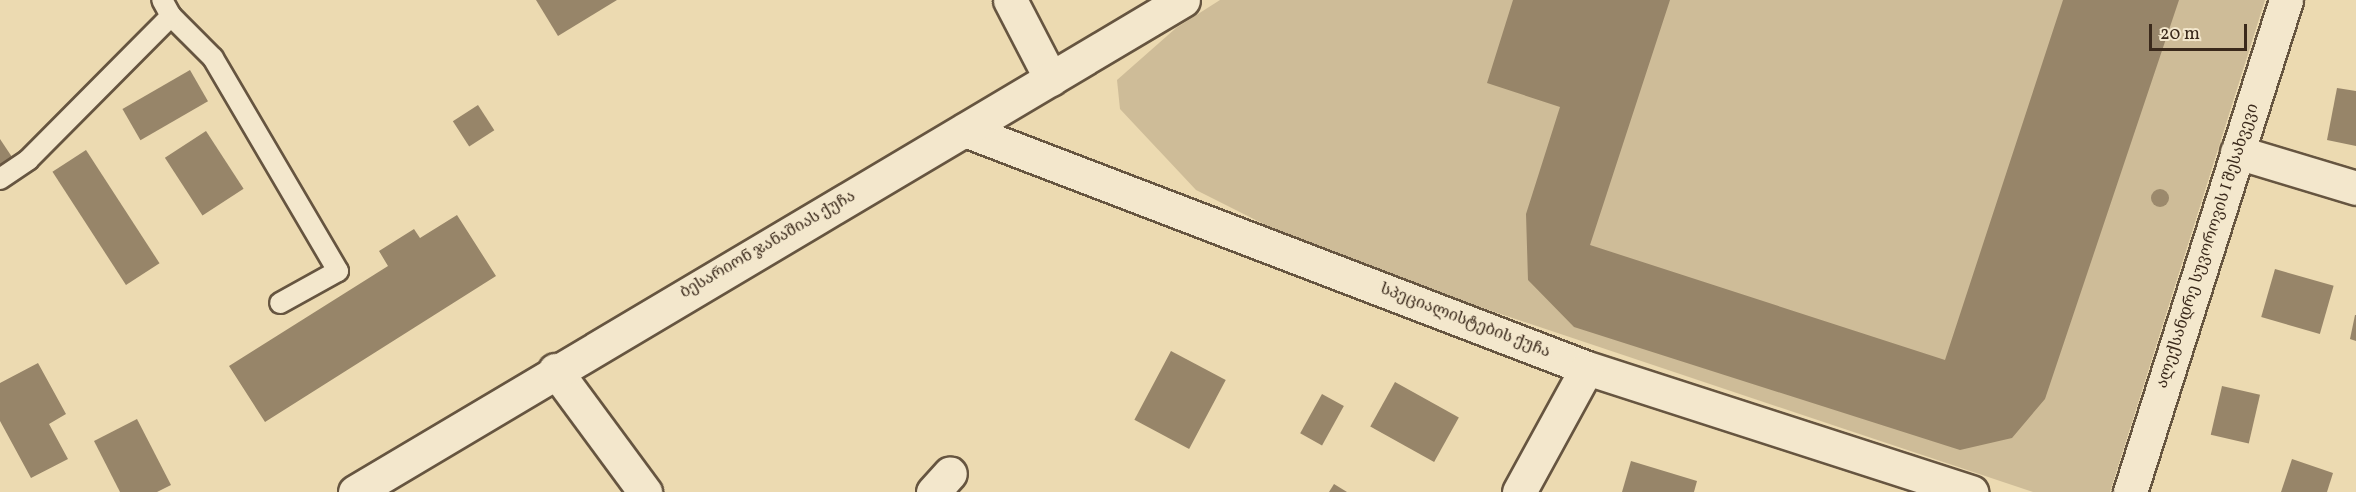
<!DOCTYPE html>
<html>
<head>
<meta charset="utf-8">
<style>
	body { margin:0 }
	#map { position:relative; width:2356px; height:492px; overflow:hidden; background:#ecdab1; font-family:Vollkorn,"Noto Serif Georgian",serif }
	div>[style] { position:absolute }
	.green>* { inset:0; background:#cebc98 }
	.building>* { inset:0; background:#978569; transform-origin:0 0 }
	.roads { filter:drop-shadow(2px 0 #665540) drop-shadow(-2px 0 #665540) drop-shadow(0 2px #665540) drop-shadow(0 -2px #665540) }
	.service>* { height:20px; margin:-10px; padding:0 10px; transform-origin:10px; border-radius:10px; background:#f3e7cc }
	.minor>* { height:33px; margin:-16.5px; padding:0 16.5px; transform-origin:16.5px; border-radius:16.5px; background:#f3e7cc }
	.tertiary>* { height:33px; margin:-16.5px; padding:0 16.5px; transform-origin:16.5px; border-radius:16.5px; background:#f3e7cc }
	.trees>* { width:18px; height:18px; margin:-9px; border-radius:50%; background:#9b896c }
	span { translate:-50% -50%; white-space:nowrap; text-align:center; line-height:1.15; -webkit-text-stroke:6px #f3e7cc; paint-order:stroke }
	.street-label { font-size:16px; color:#3a291b }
	.scale { position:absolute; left:2149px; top:24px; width:98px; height:27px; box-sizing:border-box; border:3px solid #3a291b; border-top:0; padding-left:8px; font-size:18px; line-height:21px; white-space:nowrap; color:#3a291b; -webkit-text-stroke:4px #f3e7cc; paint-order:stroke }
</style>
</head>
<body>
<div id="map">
	<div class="green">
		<i style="clip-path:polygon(1220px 0,2265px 0,2110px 492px,2033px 492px,1327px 256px,1196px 190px,1120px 109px,1117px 80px,1176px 28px)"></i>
	</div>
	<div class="building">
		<i style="clip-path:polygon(536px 0,617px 0,558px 36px)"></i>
		<i style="clip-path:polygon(1513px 0,1670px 0,1590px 245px,1945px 360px,2063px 0,2179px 0,2045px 399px,2012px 438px,1960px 450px,1574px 327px,1528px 280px,1526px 214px,1560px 107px,1487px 83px)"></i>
		<i style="left:190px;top:70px;width:36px;height:78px;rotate:60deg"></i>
		<i style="clip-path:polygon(2337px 88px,2356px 91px,2356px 146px,2327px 140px)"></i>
		<i style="left:478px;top:105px;width:30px;height:30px;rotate:57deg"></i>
		<i style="left:206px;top:131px;width:69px;height:49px;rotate:57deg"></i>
		<i style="clip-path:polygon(0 139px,14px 160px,0 169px)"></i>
		<i style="left:86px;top:150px;width:135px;height:40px;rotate:57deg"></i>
		<i style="clip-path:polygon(457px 215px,496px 276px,265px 422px,229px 366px,388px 266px,379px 251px,414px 229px,420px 238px)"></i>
		<i style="left:2275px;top:269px;width:61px;height:50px;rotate:16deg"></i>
		<i style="clip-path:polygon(2355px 315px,2356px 315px,2356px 341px,2350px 339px)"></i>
		<i style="left:1171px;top:351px;width:62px;height:78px;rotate:28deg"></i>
		<i style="clip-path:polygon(38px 363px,66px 414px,49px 424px,68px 459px,31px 478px,0 421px,0 383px)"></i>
		<i style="left:1395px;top:382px;width:73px;height:51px;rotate:29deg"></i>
		<i style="left:2222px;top:386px;width:39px;height:50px;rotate:13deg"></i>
		<i style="left:1322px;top:394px;width:25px;height:45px;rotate:29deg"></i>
		<i style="clip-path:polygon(137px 419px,171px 485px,157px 492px,120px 492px,94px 441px)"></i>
		<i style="clip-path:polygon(2292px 459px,2333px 473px,2327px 492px,2281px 492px)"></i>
		<i style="clip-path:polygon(1631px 461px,1697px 481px,1694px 492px,1622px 492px)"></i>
		<i style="clip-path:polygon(1334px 484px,1347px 492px,1329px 492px)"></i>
	</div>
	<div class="roads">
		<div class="service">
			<i style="left:171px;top:16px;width:59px;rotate:45deg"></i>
			<i style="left:213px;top:58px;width:247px;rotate:59.6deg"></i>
			<i style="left:338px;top:271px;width:66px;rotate:151.1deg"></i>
			<i style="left:0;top:179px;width:34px;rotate:-34deg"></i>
			<i style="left:28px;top:160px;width:203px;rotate:-45.2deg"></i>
			<i style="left:171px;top:16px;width:18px;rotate:-119deg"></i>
		</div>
		<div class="minor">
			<i style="left:1010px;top:0;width:89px;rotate:62.6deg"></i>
			<i style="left:965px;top:130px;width:666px;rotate:20.94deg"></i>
			<i style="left:1587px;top:368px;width:404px;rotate:17.9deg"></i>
			<i style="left:2237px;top:152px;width:124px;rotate:16.8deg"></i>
			<i style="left:555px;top:370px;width:152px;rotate:53.6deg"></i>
			<i style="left:933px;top:492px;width:25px;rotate:-48deg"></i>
			<i style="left:1519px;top:492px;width:141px;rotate:-61.3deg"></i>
			<i style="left:2130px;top:492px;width:516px;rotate:-72.41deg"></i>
		</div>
		<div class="tertiary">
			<i style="left:355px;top:492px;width:963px;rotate:-30.72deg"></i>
		</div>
	</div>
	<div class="trees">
		<i style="left:2160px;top:198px"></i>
	</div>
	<div class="street-label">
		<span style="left:768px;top:245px;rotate:-30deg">ბესარიონ ჯანაშიას ქუჩა</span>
		<span style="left:2208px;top:246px;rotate:-72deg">ალექსანდრე სუვოროვის I შესახვევი</span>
		<span style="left:1465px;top:321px;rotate:21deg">სპეციალისტების ქუჩა</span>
	</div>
	<div class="scale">20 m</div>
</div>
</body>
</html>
